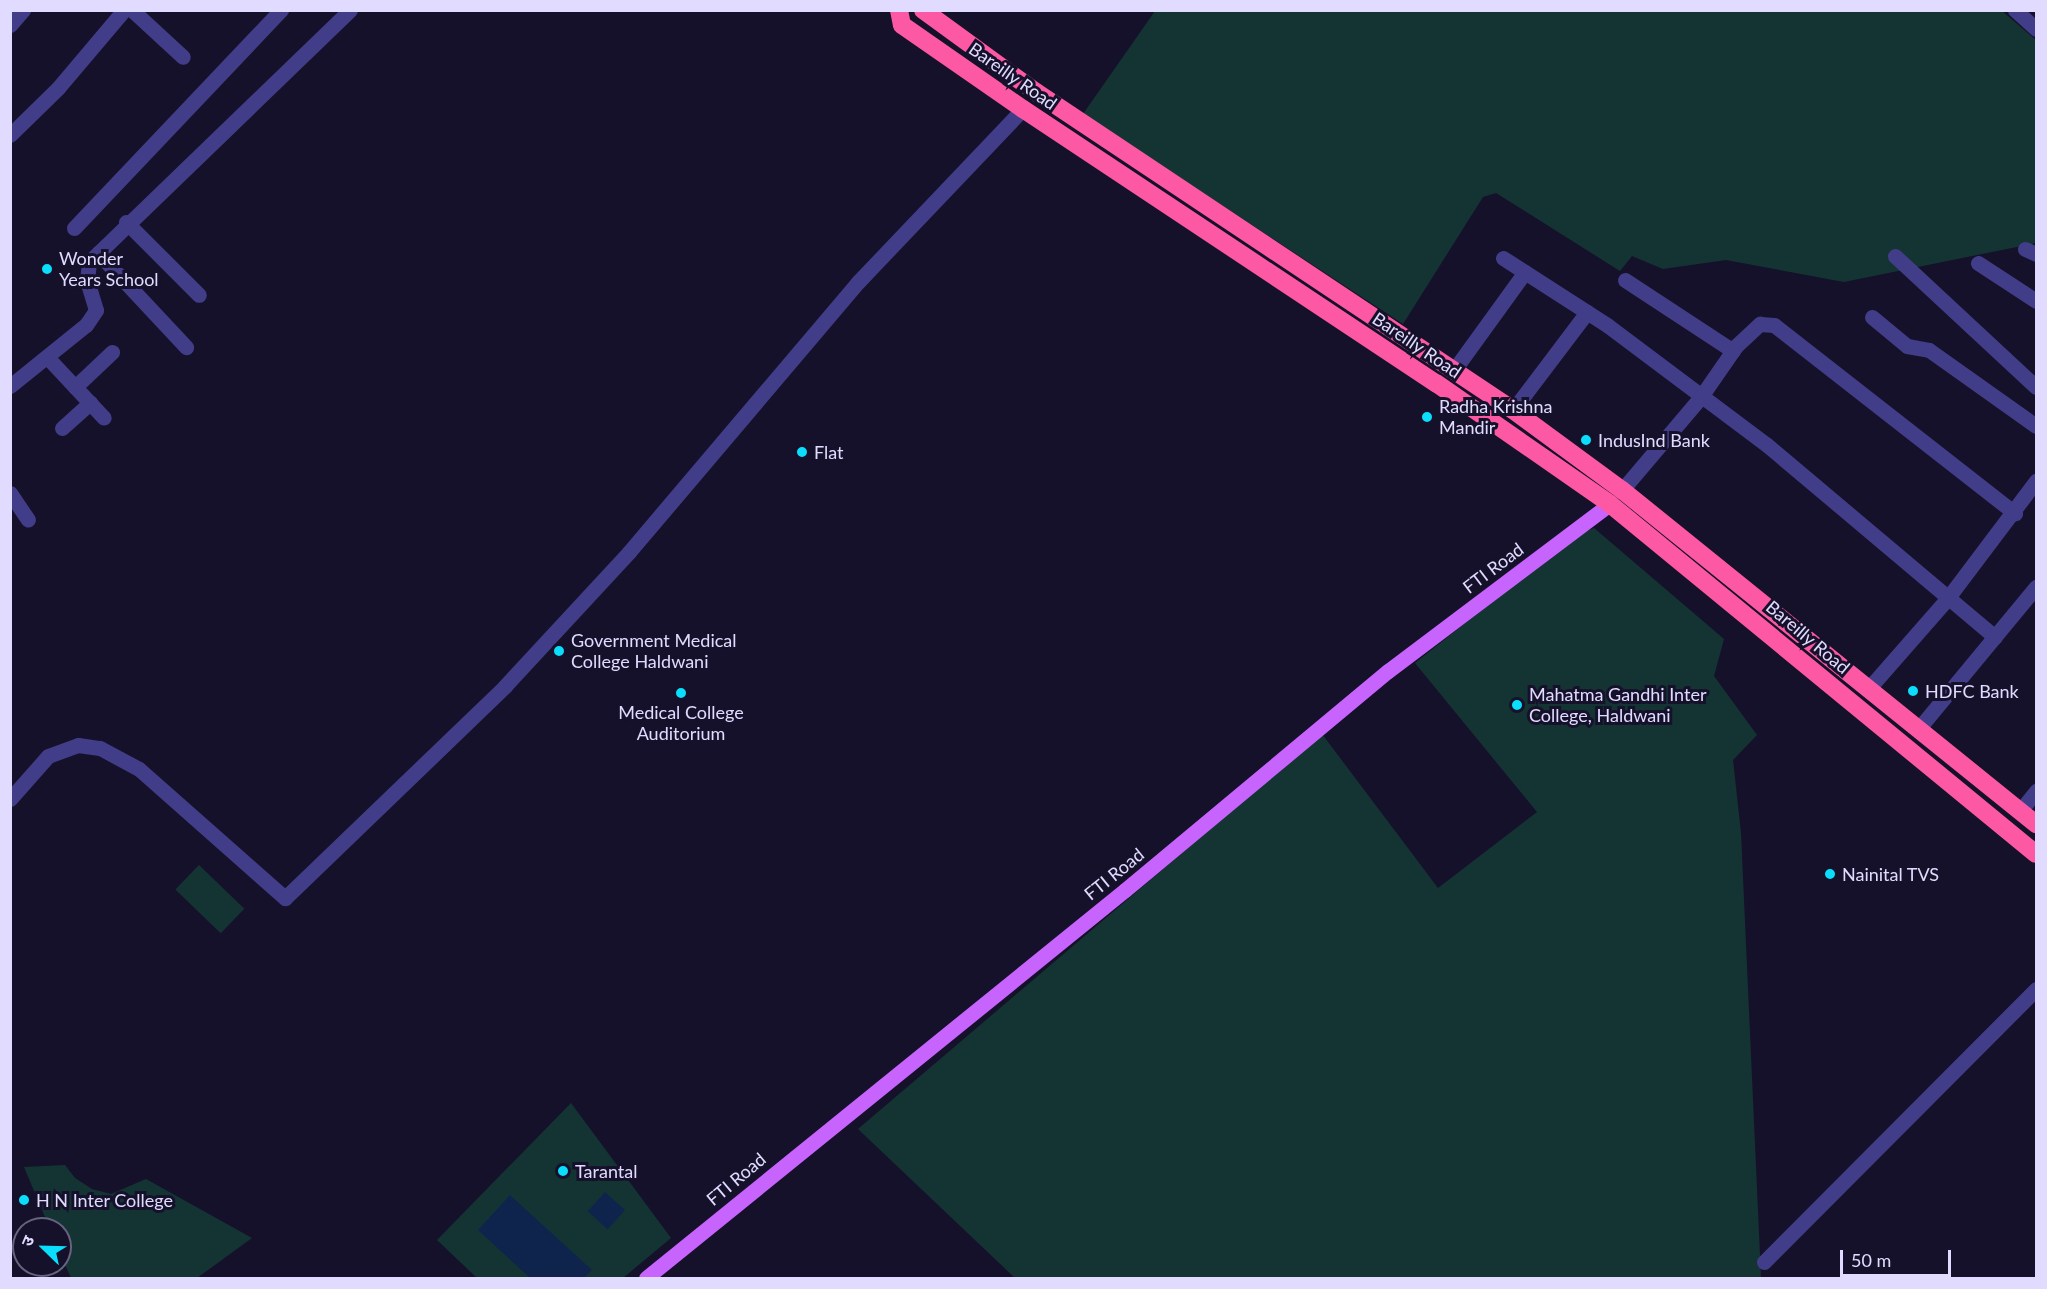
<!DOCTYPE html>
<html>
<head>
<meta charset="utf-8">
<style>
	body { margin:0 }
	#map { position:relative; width:2047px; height:1289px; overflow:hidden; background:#16112a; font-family:Lato,"Noto Sans Devanagari",sans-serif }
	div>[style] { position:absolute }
	.green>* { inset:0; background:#143434; transform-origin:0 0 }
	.water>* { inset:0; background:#0e244d; transform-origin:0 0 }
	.minor>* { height:15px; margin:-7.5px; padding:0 7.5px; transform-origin:7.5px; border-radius:7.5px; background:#423d88 }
	.major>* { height:15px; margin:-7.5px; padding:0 7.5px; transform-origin:7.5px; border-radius:7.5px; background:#c764fd }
	.highway>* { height:18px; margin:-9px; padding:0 9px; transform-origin:9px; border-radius:9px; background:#fd58a3 }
	.dots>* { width:16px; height:16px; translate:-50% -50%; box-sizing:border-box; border:3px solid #16112a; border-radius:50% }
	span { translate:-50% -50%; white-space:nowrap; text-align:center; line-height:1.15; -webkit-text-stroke:6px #16112a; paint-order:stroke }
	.street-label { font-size:18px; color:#e0dbff }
	.poi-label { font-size:18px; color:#e0dbff }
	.left { translate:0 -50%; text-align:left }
	.frame { position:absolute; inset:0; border:12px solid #e0dbff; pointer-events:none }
	.north { position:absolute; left:12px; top:1217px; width:60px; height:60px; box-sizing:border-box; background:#16112a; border:2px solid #67627f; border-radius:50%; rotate:293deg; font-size:16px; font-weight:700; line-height:24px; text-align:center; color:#e0dbff }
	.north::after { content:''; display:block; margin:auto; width:21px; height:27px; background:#0adefc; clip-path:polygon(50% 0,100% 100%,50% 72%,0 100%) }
	.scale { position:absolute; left:1840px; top:1250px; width:111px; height:27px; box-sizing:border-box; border:3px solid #e0dbff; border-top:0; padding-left:8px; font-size:18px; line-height:21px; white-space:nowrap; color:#e0dbff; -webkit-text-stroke:4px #16112a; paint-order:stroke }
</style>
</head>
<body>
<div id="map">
	<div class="green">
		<i style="clip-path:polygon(1155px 11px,2002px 11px,2036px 40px,2036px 243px,1844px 282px,1726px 260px,1663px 269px,1632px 256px,1620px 271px,1496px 193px,1483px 197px,1403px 324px,1083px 114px)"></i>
		<i style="clip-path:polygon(1594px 528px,1724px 639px,1714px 676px,1757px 735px,1733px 760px,1741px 833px,1761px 1278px,1015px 1278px,858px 1129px,1322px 734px,1438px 888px,1537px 812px,1415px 663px,1577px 535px)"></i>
		<i style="left:199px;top:865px;width:63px;height:34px;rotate:44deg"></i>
		<i style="clip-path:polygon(571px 1103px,671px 1238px,623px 1278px,477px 1278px,437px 1240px)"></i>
		<i style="clip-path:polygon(65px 1165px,75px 1178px,92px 1189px,111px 1194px,146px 1179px,252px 1238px,197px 1278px,71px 1278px,60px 1253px,60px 1229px,50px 1229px,24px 1167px)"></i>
	</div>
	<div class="water">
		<i style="left:605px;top:1192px;width:27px;height:26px;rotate:42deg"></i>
		<i style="clip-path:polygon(510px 1195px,592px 1270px,584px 1278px,530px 1278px,478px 1230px)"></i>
	</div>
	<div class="minor">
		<i style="left:132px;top:10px;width:69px;rotate:42.7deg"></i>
		<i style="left:2015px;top:10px;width:28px;rotate:42deg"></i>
		<i style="left:10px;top:25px;width:20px;rotate:-49deg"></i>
		<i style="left:10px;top:135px;width:67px;rotate:-44.4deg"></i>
		<i style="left:58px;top:88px;width:102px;rotate:-49.8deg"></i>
		<i style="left:126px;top:222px;width:103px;rotate:45deg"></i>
		<i style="left:74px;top:228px;width:301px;rotate:-46.5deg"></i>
		<i style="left:2025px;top:249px;width:12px;rotate:24deg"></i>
		<i style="left:98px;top:253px;width:129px;rotate:46.9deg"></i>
		<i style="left:1895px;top:256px;width:192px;rotate:42.9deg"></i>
		<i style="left:1503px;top:258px;width:124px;rotate:32.8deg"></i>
		<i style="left:1607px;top:325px;width:200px;rotate:36.9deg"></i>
		<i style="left:1767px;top:445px;width:298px;rotate:40.1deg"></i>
		<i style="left:1978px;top:263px;width:69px;rotate:33.2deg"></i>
		<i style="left:1625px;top:280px;width:129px;rotate:33.3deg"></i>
		<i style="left:1872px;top:317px;width:45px;rotate:39.6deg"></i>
		<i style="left:1907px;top:346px;width:22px;rotate:10deg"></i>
		<i style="left:1929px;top:350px;width:131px;rotate:35.4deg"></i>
		<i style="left:47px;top:357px;width:83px;rotate:46.9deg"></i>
		<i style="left:1454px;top:370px;width:121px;rotate:-54.1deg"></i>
		<i style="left:10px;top:386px;width:97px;rotate:-38.8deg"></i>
		<i style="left:86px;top:325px;width:18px;rotate:-56deg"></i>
		<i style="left:96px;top:310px;width:30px;rotate:-107deg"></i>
		<i style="left:87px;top:281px;width:19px;rotate:-84deg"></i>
		<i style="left:89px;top:262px;width:363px;rotate:-44deg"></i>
		<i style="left:75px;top:387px;width:51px;rotate:-43.4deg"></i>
		<i style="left:1513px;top:410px;width:123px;rotate:-52.9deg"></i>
		<i style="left:62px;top:428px;width:38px;rotate:-42deg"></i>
		<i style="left:1622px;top:490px;width:121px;rotate:-49.7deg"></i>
		<i style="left:1700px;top:398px;width:63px;rotate:-55.3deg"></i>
		<i style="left:1736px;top:346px;width:33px;rotate:-43deg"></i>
		<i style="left:1760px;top:324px;width:14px;rotate:4deg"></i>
		<i style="left:1774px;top:325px;width:306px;rotate:38deg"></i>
		<i style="left:10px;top:493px;width:32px;rotate:56deg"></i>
		<i style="left:1870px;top:687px;width:117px;rotate:-48.8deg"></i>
		<i style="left:1947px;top:599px;width:148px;rotate:-53deg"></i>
		<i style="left:1920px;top:727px;width:182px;rotate:-50.4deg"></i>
		<i style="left:10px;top:799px;width:57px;rotate:-48.5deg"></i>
		<i style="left:48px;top:756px;width:32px;rotate:-20deg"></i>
		<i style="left:78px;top:745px;width:22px;rotate:8deg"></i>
		<i style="left:100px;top:748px;width:44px;rotate:28.3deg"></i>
		<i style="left:139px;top:769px;width:195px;rotate:41.5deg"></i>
		<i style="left:285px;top:898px;width:306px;rotate:-43.9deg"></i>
		<i style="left:505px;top:686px;width:183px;rotate:-47.2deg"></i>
		<i style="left:629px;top:552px;width:354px;rotate:-49.7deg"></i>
		<i style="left:858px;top:282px;width:239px;rotate:-46.4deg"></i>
		<i style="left:2020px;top:811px;width:26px;rotate:-51deg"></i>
		<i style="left:1764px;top:1262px;width:385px;rotate:-45.1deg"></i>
	</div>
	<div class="major">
		<i style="left:646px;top:1278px;width:616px;rotate:-39.01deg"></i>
		<i style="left:1125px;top:890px;width:342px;rotate:-39.8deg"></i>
		<i style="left:1388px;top:671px;width:278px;rotate:-37deg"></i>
	</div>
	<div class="highway">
		<i style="left:899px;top:10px;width:15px;rotate:79deg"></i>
		<i style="left:902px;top:25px;width:147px;rotate:34.8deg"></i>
		<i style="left:1023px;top:109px;width:496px;rotate:33.6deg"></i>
		<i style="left:1436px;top:383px;width:212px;rotate:34.8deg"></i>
		<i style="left:1610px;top:504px;width:551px;rotate:39.41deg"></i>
		<i style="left:923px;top:10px;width:140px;rotate:36deg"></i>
		<i style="left:1036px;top:92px;width:573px;rotate:33.69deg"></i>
		<i style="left:1513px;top:410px;width:135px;rotate:36.3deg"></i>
		<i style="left:1622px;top:490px;width:532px;rotate:38.9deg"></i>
	</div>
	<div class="dots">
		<i style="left:47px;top:269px;background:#0adefc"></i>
		<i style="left:1427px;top:417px;background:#0adefc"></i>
		<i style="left:1586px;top:440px;background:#0adefc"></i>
		<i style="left:802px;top:452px;background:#0adefc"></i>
		<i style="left:559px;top:651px;background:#0adefc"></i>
		<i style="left:1913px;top:691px;background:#0adefc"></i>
		<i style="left:681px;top:693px;background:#0adefc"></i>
		<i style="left:1517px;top:705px;background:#0adefc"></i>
		<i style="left:1830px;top:874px;background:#0adefc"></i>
		<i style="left:563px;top:1171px;background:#0adefc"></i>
		<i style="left:24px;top:1200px;background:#0adefc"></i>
	</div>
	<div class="street-label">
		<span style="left:1013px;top:76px;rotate:35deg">Bareilly Road</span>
		<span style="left:1417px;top:345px;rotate:34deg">Bareilly Road</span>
		<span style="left:1493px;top:568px;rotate:-37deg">FTI Road</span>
		<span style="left:1808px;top:637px;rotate:40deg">Bareilly Road</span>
		<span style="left:1114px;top:874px;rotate:-39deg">FTI Road</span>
		<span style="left:736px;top:1179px;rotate:-40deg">FTI Road</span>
	</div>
	<div class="poi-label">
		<span class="left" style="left:59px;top:269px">Wonder<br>Years School</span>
		<span class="left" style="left:1439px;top:417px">Radha Krishna<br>Mandir</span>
		<span class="left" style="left:1598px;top:440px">IndusInd Bank</span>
		<span class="left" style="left:814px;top:452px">Flat</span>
		<span class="left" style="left:571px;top:651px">Government Medical<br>College Haldwani</span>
		<span class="left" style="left:1925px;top:691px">HDFC Bank</span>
		<span class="left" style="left:1529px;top:705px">Mahatma Gandhi Inter<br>College, Haldwani</span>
		<span style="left:681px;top:723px">Medical College<br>Auditorium</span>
		<span class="left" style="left:1842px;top:874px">Nainital TVS</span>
		<span class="left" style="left:575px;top:1171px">Tarantal</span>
		<span class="left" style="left:36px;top:1200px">H N Inter College</span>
	</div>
	<div class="frame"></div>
	<div class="north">उ</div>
	<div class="scale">50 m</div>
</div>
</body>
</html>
